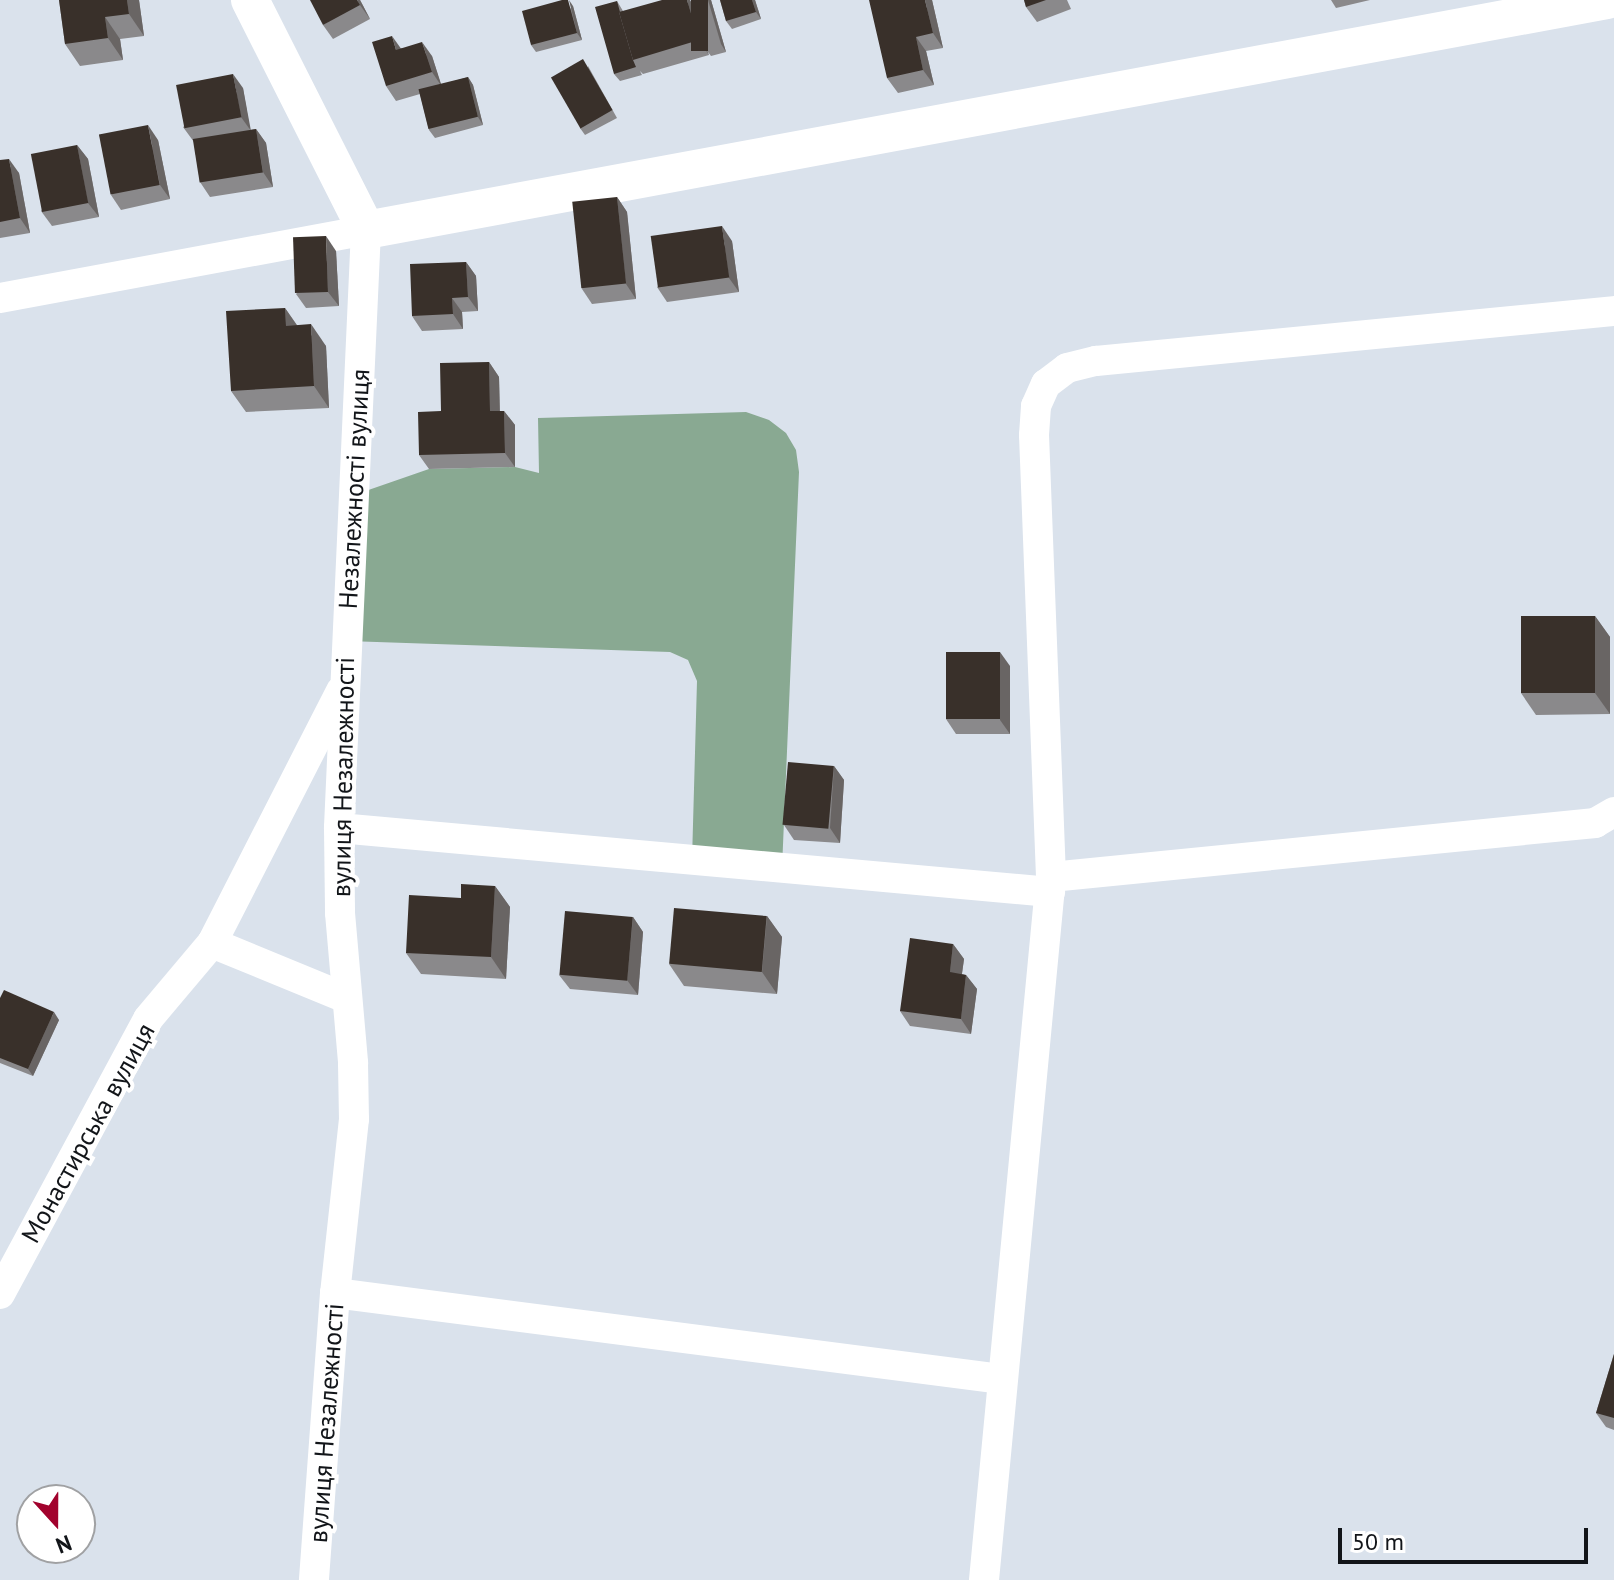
<!DOCTYPE html>
<html>
<head>
<meta charset="utf-8">
<style>
	body { margin:0 }
	#map { position:relative; width:1614px; height:1580px; overflow:hidden; background:#dae2ec; font-family:"PT Sans",sans-serif }
	div>[style] { position:absolute }
	.forest>* { inset:0; background:#89a992 }
	.minor>* { height:30px; margin:-15px; padding:0 15px; transform-origin:15px; border-radius:15px; background:#fff }
	.tertiary>* { height:38px; margin:-19px; padding:0 19px; transform-origin:19px; border-radius:19px; background:#fff }
	.wall>* { inset:0; background:#8a898b }
	.shaded-wall>* { inset:0; background:#696564 }
	.building>* { inset:0; background:#39302a; transform-origin:0 0 }
	span { translate:-50% -50%; white-space:nowrap; text-align:center; line-height:1.15; -webkit-text-stroke:8px #fff; paint-order:stroke }
	.street-label { font-size:26px; color:#121519 }
	.north { position:absolute; left:16px; top:1484px; width:80px; height:80px; box-sizing:border-box; background:#fff; border:2px solid #a0a1a3; border-radius:50%; rotate:159deg; font-size:22px; font-weight:700; line-height:32px; text-align:center; color:#121519 }
	.north::after { content:''; display:block; margin:auto; width:28px; height:36px; background:#a2022d; clip-path:polygon(50% 0,100% 100%,50% 72%,0 100%) }
	.scale { position:absolute; left:1338px; top:1528px; width:250px; height:36px; box-sizing:border-box; border:4px solid #121519; border-top:0; padding-left:10px; font-size:24px; line-height:28px; white-space:nowrap; color:#121519; -webkit-text-stroke:6px #fff; paint-order:stroke }
</style>
</head>
<body>
<div id="map">
	<div class="forest">
		<i style="clip-path:polygon(746px 412px,769px 420px,786px 433px,796px 450px,799px 472px,782px 868px,692px 860px,697px 681px,688px 660px,670px 652px,347px 641px,354px 495px,429px 469px,515px 467px,539px 473px,538px 418px)"></i>
	</div>
	<div class="minor">
		<i style="left:0;top:298px;width:372px;rotate:-10.5deg"></i>
		<i style="left:366px;top:230px;width:599px;rotate:92.59deg"></i>
		<i style="left:339px;top:828px;width:85px;rotate:89.3deg"></i>
		<i style="left:340px;top:913px;width:151px;rotate:85deg"></i>
		<i style="left:353px;top:1063px;width:56px;rotate:89deg"></i>
		<i style="left:354px;top:1119px;width:175px;rotate:96.2deg"></i>
		<i style="left:335px;top:1293px;width:288px;rotate:94.2deg"></i>
		<i style="left:339px;top:828px;width:714px;rotate:5.14deg"></i>
		<i style="left:1051px;top:877px;width:547px;rotate:-5.67deg"></i>
		<i style="left:1595px;top:823px;width:22px;rotate:-30deg"></i>
		<i style="left:212px;top:943px;width:145px;rotate:22.3deg"></i>
		<i style="left:335px;top:1293px;width:673px;rotate:7.35deg"></i>
		<i style="left:0;top:1294px;width:312px;rotate:-61.7deg"></i>
		<i style="left:148px;top:1019px;width:99px;rotate:-49.9deg"></i>
		<i style="left:212px;top:943px;width:283px;rotate:-62.9deg"></i>
		<i style="left:984px;top:1580px;width:706px;rotate:-84.56deg"></i>
		<i style="left:1051px;top:877px;width:442px;rotate:-92.2deg"></i>
		<i style="left:1034px;top:435px;width:29px;rotate:-86deg"></i>
		<i style="left:1036px;top:406px;width:24px;rotate:-66deg"></i>
		<i style="left:1046px;top:384px;width:26px;rotate:-37deg"></i>
		<i style="left:1067px;top:368px;width:30px;rotate:-14deg"></i>
		<i style="left:1096px;top:361px;width:520px;rotate:-5.51deg"></i>
	</div>
	<div class="tertiary">
		<i style="left:250px;top:0;width:258px;rotate:63.2deg"></i>
		<i style="left:366px;top:230px;width:1262px;rotate:-10.5deg"></i>
	</div>
	<div class="wall">
		<i style="clip-path:polygon(59px 0,139px 0,144px 36px,120px 39px,123px 60px,80px 66px,65px 44px)"></i>
		<i style="clip-path:polygon(360px 0,370px 19px,333px 39px,323px 25px)"></i>
		<i style="clip-path:polygon(691px 0,711px 0,726px 52px,711px 56px,708px 52px,709px 55px,643px 74px,640px 71px,642px 75px,620px 81px,614px 74px,617px 1px,623px 11px,692px 3px)"></i>
		<i style="clip-path:polygon(720px 0,755px 0,761px 19px,732px 29px,726px 21px)"></i>
		<i style="clip-path:polygon(932px 0,943px 48px,926px 51px,934px 85px,898px 93px,887px 78px)"></i>
		<i style="clip-path:polygon(1024px 0,1067px 0,1071px 9px,1037px 22px,1026px 7px)"></i>
		<i style="clip-path:polygon(1331px 0,1370px 0,1336px 8px)"></i>
		<i style="clip-path:polygon(573px 6px,582px 40px,536px 52px,531px 45px)"></i>
		<i style="clip-path:polygon(401px 48px,432px 56px,441px 85px,468px 77px,473px 85px,483px 125px,435px 138px,429px 130px,420px 94px,396px 101px,386px 86px)"></i>
		<i style="clip-path:polygon(588px 66px,617px 118px,585px 135px,580px 128px)"></i>
		<i style="clip-path:polygon(243px 88px,250px 130px,256px 129px,266px 143px,273px 187px,210px 197px,200px 182px,194px 142px,183px 127px)"></i>
		<i style="clip-path:polygon(158px 140px,170px 199px,121px 210px,111px 195px)"></i>
		<i style="clip-path:polygon(77px 145px,88px 159px,99px 217px,52px 226px,41px 211px)"></i>
		<i style="clip-path:polygon(0 160px,19px 173px,30px 233px,0 238px)"></i>
		<i style="clip-path:polygon(617px 197px,627px 212px,636px 299px,592px 304px,582px 289px)"></i>
		<i style="clip-path:polygon(732px 241px,739px 292px,667px 302px,657px 287px)"></i>
		<i style="clip-path:polygon(336px 251px,339px 306px,306px 308px,296px 294px)"></i>
		<i style="clip-path:polygon(466px 262px,476px 276px,478px 311px,462px 312px,463px 329px,422px 331px,412px 316px)"></i>
		<i style="clip-path:polygon(285px 308px,297px 325px,326px 346px,329px 408px,246px 412px,231px 391px)"></i>
		<i style="clip-path:polygon(489px 362px,499px 377px,500px 411px,504px 411px,515px 425px,515px 467px,429px 469px,419px 455px,441px 411px)"></i>
		<i style="clip-path:polygon(1595px 616px,1610px 637px,1610px 714px,1536px 715px,1521px 693px)"></i>
		<i style="clip-path:polygon(1010px 666px,1010px 734px,956px 734px,946px 719px)"></i>
		<i style="clip-path:polygon(834px 766px,844px 780px,840px 843px,794px 840px,784px 825px)"></i>
		<i style="clip-path:polygon(495px 886px,510px 907px,506px 979px,421px 974px,406px 953px)"></i>
		<i style="clip-path:polygon(767px 916px,782px 937px,777px 994px,684px 986px,669px 964px)"></i>
		<i style="clip-path:polygon(633px 917px,643px 932px,638px 995px,570px 989px,559px 975px)"></i>
		<i style="clip-path:polygon(953px 944px,964px 959px,962px 974px,966px 975px,977px 989px,971px 1034px,910px 1026px,900px 1011px)"></i>
		<i style="clip-path:polygon(0 998px,59px 1020px,33px 1076px,0 1063px)"></i>
		<i style="clip-path:polygon(1614px 1354px,1614px 1430px,1606px 1427px,1596px 1413px)"></i>
	</div>
	<div class="shaded-wall">
		<i style="clip-path:polygon(127px 0,139px 0,144px 36px,129px 14px)"></i>
		<i style="clip-path:polygon(357px 0,360px 0,370px 19px,360px 5px)"></i>
		<i style="clip-path:polygon(569px 0,573px 6px,582px 40px,577px 33px)"></i>
		<i style="clip-path:polygon(687px 0,690px 0,695px 8px,706px 49px,709px 55px,699px 40px)"></i>
		<i style="clip-path:polygon(708px 0,711px 0,726px 52px,721px 44px)"></i>
		<i style="clip-path:polygon(752px 0,755px 0,761px 19px,756px 12px)"></i>
		<i style="clip-path:polygon(925px 0,932px 0,943px 48px,933px 33px)"></i>
		<i style="clip-path:polygon(105px 17px,120px 39px,123px 60px,108px 38px)"></i>
		<i style="clip-path:polygon(392px 36px,402px 50px,396px 50px)"></i>
		<i style="clip-path:polygon(916px 37px,926px 51px,934px 85px,923px 70px)"></i>
		<i style="clip-path:polygon(422px 42px,432px 56px,442px 87px,432px 72px)"></i>
		<i style="clip-path:polygon(233px 74px,243px 88px,251px 131px,241px 117px)"></i>
		<i style="clip-path:polygon(468px 77px,473px 85px,483px 125px,478px 117px)"></i>
		<i style="clip-path:polygon(148px 125px,158px 140px,170px 199px,160px 185px)"></i>
		<i style="clip-path:polygon(256px 129px,266px 143px,273px 187px,263px 172px)"></i>
		<i style="clip-path:polygon(77px 145px,88px 159px,99px 217px,88px 203px)"></i>
		<i style="clip-path:polygon(9px 159px,19px 173px,30px 233px,20px 218px)"></i>
		<i style="clip-path:polygon(617px 197px,627px 212px,636px 299px,626px 284px)"></i>
		<i style="clip-path:polygon(722px 226px,732px 241px,739px 292px,729px 278px)"></i>
		<i style="clip-path:polygon(326px 236px,336px 251px,339px 306px,328px 292px)"></i>
		<i style="clip-path:polygon(466px 262px,476px 276px,478px 311px,468px 297px)"></i>
		<i style="clip-path:polygon(452px 298px,462px 312px,463px 329px,453px 314px)"></i>
		<i style="clip-path:polygon(285px 308px,300px 330px,286px 326px)"></i>
		<i style="clip-path:polygon(311px 324px,326px 346px,329px 408px,314px 386px)"></i>
		<i style="clip-path:polygon(489px 362px,499px 377px,500px 425px,490px 411px)"></i>
		<i style="clip-path:polygon(504px 411px,515px 425px,515px 467px,505px 453px)"></i>
		<i style="clip-path:polygon(1595px 616px,1610px 637px,1610px 714px,1595px 693px)"></i>
		<i style="clip-path:polygon(1000px 652px,1010px 666px,1010px 734px,1000px 720px)"></i>
		<i style="clip-path:polygon(834px 766px,844px 780px,840px 843px,830px 828px)"></i>
		<i style="clip-path:polygon(495px 886px,510px 907px,506px 979px,491px 957px)"></i>
		<i style="clip-path:polygon(767px 916px,782px 937px,777px 994px,762px 972px)"></i>
		<i style="clip-path:polygon(633px 917px,643px 932px,638px 995px,627px 980px)"></i>
		<i style="clip-path:polygon(953px 944px,964px 959px,960px 987px,950px 972px)"></i>
		<i style="clip-path:polygon(966px 975px,977px 989px,971px 1034px,961px 1019px)"></i>
		<i style="clip-path:polygon(54px 1012px,59px 1020px,33px 1076px,28px 1069px)"></i>
	</div>
	<div class="building">
		<i style="clip-path:polygon(59px 0,127px 0,129px 14px,105px 17px,108px 38px,65px 44px)"></i>
		<i style="clip-path:polygon(310px 0,357px 0,360px 5px,323px 25px)"></i>
		<i style="clip-path:polygon(562px 0,568px 0,577px 33px,531px 45px,522px 11px)"></i>
		<i style="clip-path:polygon(662px 0,687px 0,699px 40px,633px 60px,619px 12px)"></i>
		<i style="left:691px;top:0;width:17px;height:51px"></i>
		<i style="clip-path:polygon(720px 0,752px 0,756px 12px,726px 21px)"></i>
		<i style="clip-path:polygon(869px 0,925px 0,933px 33px,916px 37px,923px 70px,887px 78px)"></i>
		<i style="clip-path:polygon(1024px 0,1046px 0,1026px 7px)"></i>
		<i style="clip-path:polygon(617px 1px,620px 12px,619px 12px,633px 60px,636px 67px,614px 74px,595px 7px)"></i>
		<i style="clip-path:polygon(392px 36px,396px 50px,422px 42px,432px 72px,386px 86px,372px 42px)"></i>
		<i style="left:583px;top:59px;width:59px;height:37px;rotate:60deg"></i>
		<i style="left:233px;top:74px;width:44px;height:58px;rotate:79deg"></i>
		<i style="left:468px;top:77px;width:41px;height:51px;rotate:76deg"></i>
		<i style="left:148px;top:125px;width:61px;height:50px;rotate:79deg"></i>
		<i style="left:256px;top:129px;width:44px;height:64px;rotate:81deg"></i>
		<i style="left:77px;top:145px;width:59px;height:47px;rotate:79deg"></i>
		<i style="clip-path:polygon(9px 159px,20px 218px,0 222px,0 160px)"></i>
		<i style="left:617px;top:197px;width:87px;height:45px;rotate:84deg"></i>
		<i style="left:722px;top:226px;width:52px;height:72px;rotate:82deg"></i>
		<i style="left:326px;top:236px;width:56px;height:33px;rotate:88deg"></i>
		<i style="clip-path:polygon(466px 262px,468px 297px,452px 298px,453px 314px,412px 316px,410px 264px)"></i>
		<i style="clip-path:polygon(285px 308px,286px 326px,311px 324px,314px 386px,231px 391px,226px 311px)"></i>
		<i style="clip-path:polygon(489px 362px,490px 411px,504px 411px,505px 453px,419px 455px,418px 412px,441px 411px,440px 363px)"></i>
		<i style="left:1521px;top:616px;width:74px;height:77px"></i>
		<i style="left:946px;top:652px;width:54px;height:67px"></i>
		<i style="left:788px;top:762px;width:46px;height:63px;rotate:5deg"></i>
		<i style="clip-path:polygon(461px 884px,495px 886px,491px 957px,406px 953px,409px 895px,461px 898px)"></i>
		<i style="left:674px;top:908px;width:93px;height:56px;rotate:5deg"></i>
		<i style="left:565px;top:911px;width:68px;height:64px;rotate:5deg"></i>
		<i style="clip-path:polygon(910px 938px,953px 944px,950px 972px,966px 975px,961px 1019px,900px 1011px)"></i>
		<i style="clip-path:polygon(4px 990px,54px 1012px,28px 1069px,0 1058px,0 998px)"></i>
		<i style="clip-path:polygon(1614px 1354px,1614px 1418px,1596px 1413px)"></i>
	</div>
	<div class="street-label">
		<span style="left:354px;top:489px;rotate:-87deg">Незалежності вулиця</span>
		<span style="left:343px;top:777px;rotate:-89deg">вулиця Незалежності</span>
		<span style="left:88px;top:1133px;rotate:-61deg">Монастирська вулиця</span>
		<span style="left:326px;top:1423px;rotate:-86deg">вулиця Незалежності</span>
	</div>
	<div class="north">N</div>
	<div class="scale">50 m</div>
</div>
</body>
</html>
